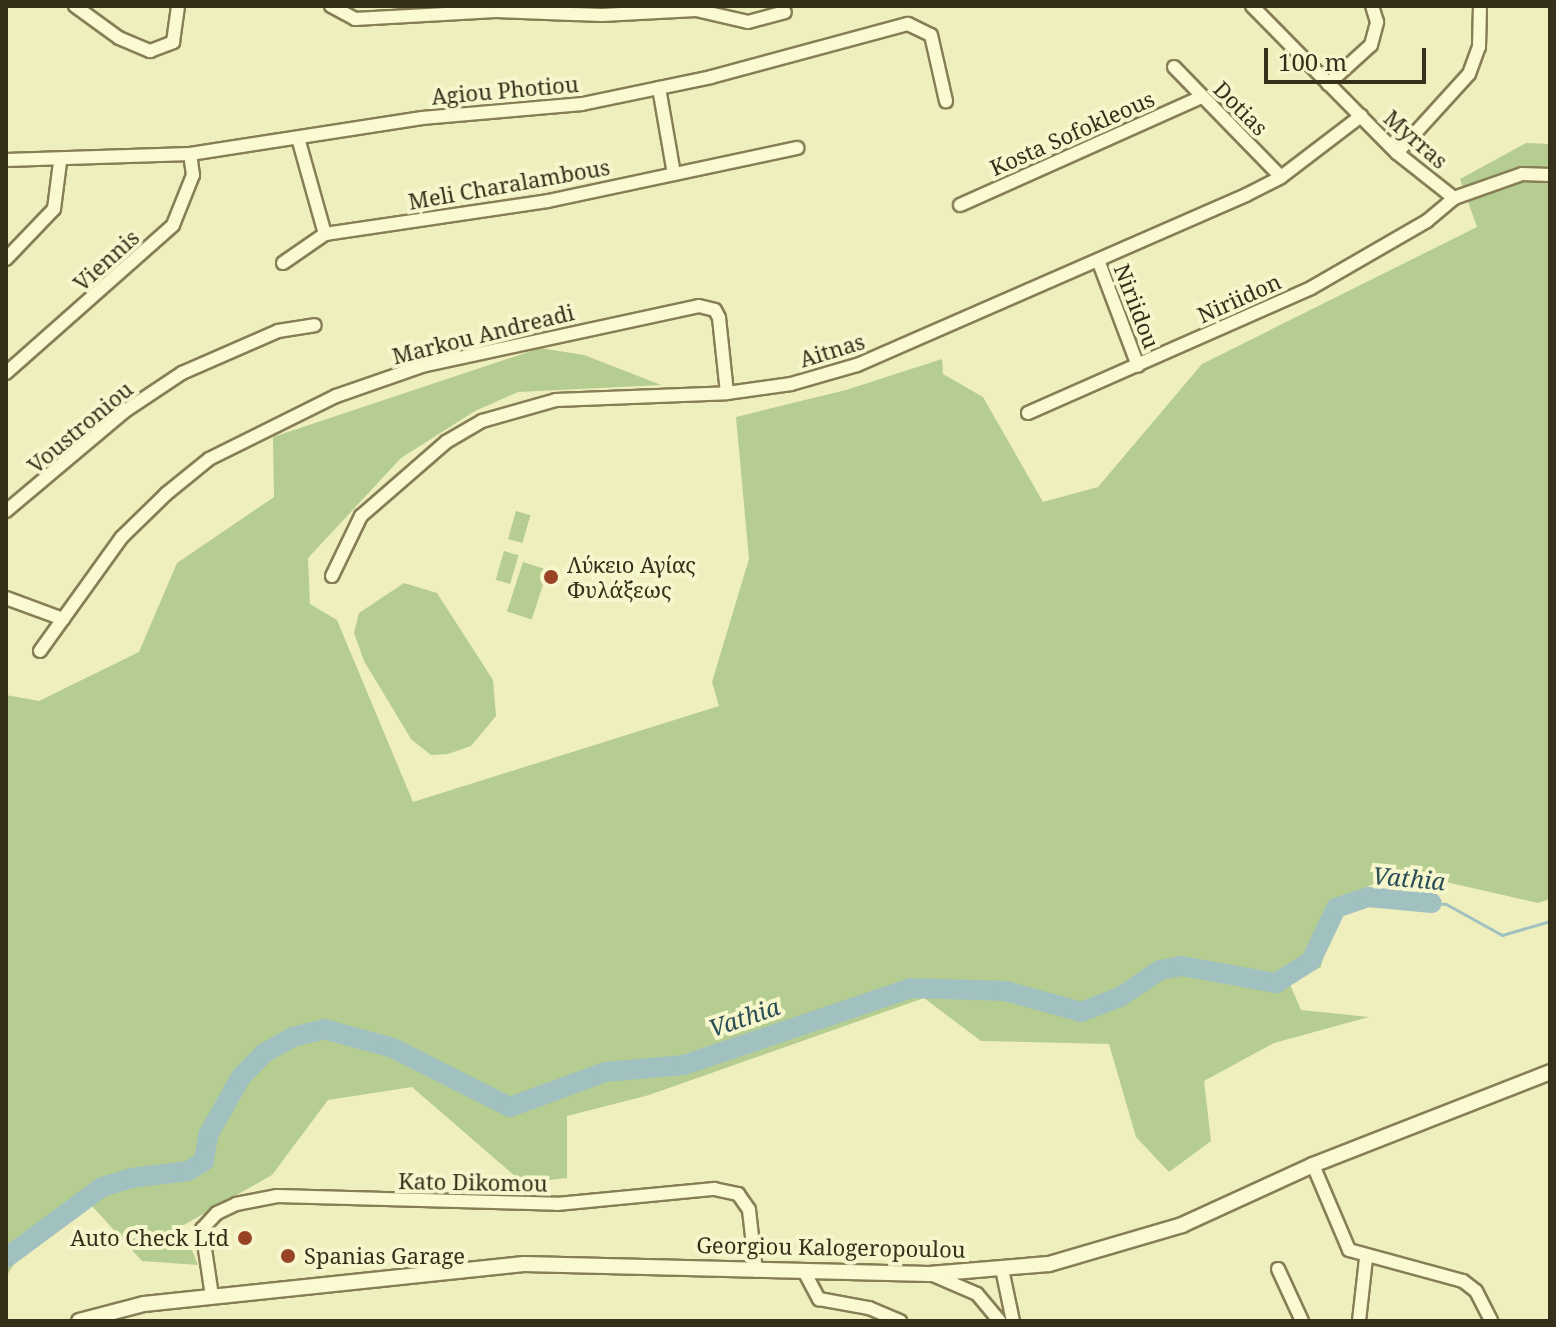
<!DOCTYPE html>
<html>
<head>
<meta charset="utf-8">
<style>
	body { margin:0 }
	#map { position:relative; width:1556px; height:1327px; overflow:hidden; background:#efeebd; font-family:"Noto Serif",serif }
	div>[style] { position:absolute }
	.green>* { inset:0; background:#b5cd91; transform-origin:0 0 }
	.stream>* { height:3px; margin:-1.5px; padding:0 1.5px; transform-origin:1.5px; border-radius:1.5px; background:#a1c0c0 }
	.river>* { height:20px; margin:-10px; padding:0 10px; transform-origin:10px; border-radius:10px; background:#a1c0c0 }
	.roads { filter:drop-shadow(2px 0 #877e56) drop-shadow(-2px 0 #877e56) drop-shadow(0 2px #877e56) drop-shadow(0 -2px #877e56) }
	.minor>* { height:12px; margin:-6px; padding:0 6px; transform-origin:6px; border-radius:6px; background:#faf9d1 }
	.tertiary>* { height:14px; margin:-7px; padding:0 7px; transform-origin:7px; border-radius:7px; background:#faf9d1 }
	.dots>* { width:22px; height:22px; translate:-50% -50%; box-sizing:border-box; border:4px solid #f6f6cd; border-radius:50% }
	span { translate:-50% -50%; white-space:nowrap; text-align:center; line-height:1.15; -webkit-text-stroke:8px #f6f6cd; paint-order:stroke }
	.street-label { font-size:22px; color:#36301b }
	.poi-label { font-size:22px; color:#36301b }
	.left { translate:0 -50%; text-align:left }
	.right { translate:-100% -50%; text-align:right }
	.water-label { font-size:24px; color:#2a4d56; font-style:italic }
	.frame { position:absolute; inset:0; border:8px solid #36301b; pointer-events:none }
	.scale { position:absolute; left:1264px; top:48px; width:162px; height:36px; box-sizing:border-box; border:4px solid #36301b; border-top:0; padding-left:10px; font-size:24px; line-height:28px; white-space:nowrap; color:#36301b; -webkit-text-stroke:6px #f6f6cd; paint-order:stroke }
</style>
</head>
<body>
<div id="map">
	<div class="green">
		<i style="clip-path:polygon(1526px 143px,1550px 144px,1550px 899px,1538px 903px,1398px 871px,1333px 905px,1321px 967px,1289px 982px,1301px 1010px,1369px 1017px,1274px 1043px,1204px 1081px,1211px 1141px,1169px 1172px,1136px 1137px,1109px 1044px,981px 1041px,924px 998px,649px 1095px,567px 1116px,567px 1178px,523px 1183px,412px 1087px,328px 1100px,272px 1175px,182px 1226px,198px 1265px,142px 1261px,84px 1197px,40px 1222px,6px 1277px,6px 695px,39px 701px,139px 652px,177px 563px,274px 497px,273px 437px,540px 348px,584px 355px,661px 385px,518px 392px,475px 411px,401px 458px,308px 558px,310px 604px,337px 620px,413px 802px,719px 706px,712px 682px,749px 559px,736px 417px,846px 390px,942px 359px,943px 374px,983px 397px,1043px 502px,1098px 487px,1202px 364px,1477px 227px,1460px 179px)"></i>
		<i style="left:516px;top:511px;width:15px;height:29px;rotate:16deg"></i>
		<i style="left:504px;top:551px;width:15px;height:30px;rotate:16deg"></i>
		<i style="left:523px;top:562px;width:26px;height:52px;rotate:18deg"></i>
		<i style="clip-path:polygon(404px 583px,437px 593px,493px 680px,496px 716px,471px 746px,448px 754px,431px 755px,411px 739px,364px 661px,354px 633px,359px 613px)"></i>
	</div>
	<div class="stream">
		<i style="left:1432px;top:903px;width:14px;rotate:4deg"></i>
		<i style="left:1446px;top:904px;width:64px;rotate:29deg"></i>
		<i style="left:1502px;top:935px;width:50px;rotate:-16.3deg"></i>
	</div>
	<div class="river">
		<i style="left:6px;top:1258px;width:119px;rotate:-36.5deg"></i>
		<i style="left:102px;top:1187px;width:30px;rotate:-17deg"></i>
		<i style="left:131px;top:1178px;width:57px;rotate:-7deg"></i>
		<i style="left:188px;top:1171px;width:19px;rotate:-32deg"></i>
		<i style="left:204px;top:1161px;width:26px;rotate:-81deg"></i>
		<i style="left:208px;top:1135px;width:67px;rotate:-60.4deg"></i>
		<i style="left:241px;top:1077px;width:33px;rotate:-46deg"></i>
		<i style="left:264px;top:1053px;width:33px;rotate:-29deg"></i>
		<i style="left:293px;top:1037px;width:32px;rotate:-14deg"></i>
		<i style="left:324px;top:1029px;width:72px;rotate:15.4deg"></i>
		<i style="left:393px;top:1048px;width:131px;rotate:26.8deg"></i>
		<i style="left:510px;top:1107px;width:101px;rotate:-20.2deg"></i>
		<i style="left:605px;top:1072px;width:79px;rotate:-5.1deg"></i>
		<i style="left:684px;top:1065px;width:240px;rotate:-18.7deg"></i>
		<i style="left:911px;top:988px;width:95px;rotate:1.8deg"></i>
		<i style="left:1006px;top:991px;width:78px;rotate:15.6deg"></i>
		<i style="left:1081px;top:1012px;width:42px;rotate:-21deg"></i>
		<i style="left:1120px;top:997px;width:48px;rotate:-34deg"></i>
		<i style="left:1160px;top:970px;width:22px;rotate:-10deg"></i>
		<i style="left:1182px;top:966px;width:96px;rotate:10.3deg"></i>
		<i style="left:1276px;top:983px;width:41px;rotate:-32.2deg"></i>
		<i style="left:1311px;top:961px;width:59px;rotate:-64.7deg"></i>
		<i style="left:1336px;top:908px;width:34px;rotate:-19deg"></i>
		<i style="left:1368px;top:897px;width:64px;rotate:5.4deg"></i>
	</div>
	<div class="roads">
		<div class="minor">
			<i style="left:75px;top:6px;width:54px;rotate:36deg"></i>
			<i style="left:119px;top:38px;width:34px;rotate:23deg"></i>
			<i style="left:150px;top:51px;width:25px;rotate:-21deg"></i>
			<i style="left:173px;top:42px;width:36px;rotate:-82deg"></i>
			<i style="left:331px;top:6px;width:27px;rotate:28deg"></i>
			<i style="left:355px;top:19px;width:141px;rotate:-3.2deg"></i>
			<i style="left:496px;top:11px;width:106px;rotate:2.2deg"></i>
			<i style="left:602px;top:15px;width:94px;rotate:-3deg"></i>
			<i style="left:696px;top:10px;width:53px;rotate:13deg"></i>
			<i style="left:748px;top:22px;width:38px;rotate:-15deg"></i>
			<i style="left:1252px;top:6px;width:206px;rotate:45.4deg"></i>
			<i style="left:1397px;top:153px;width:73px;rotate:38.3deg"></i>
			<i style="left:1174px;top:67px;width:153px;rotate:45.8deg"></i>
			<i style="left:1328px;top:84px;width:58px;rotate:-42.2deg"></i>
			<i style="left:1371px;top:45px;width:24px;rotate:-75deg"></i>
			<i style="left:1377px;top:22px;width:17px;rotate:-107deg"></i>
			<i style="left:659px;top:88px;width:87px;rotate:80.1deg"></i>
			<i style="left:298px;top:138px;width:100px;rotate:74.3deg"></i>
			<i style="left:325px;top:234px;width:225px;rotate:-8.4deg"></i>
			<i style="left:548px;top:201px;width:255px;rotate:-12deg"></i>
			<i style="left:1397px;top:153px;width:107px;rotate:-47.7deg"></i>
			<i style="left:1469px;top:74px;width:29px;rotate:-70deg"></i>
			<i style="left:1479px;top:47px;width:41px;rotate:-88.6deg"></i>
			<i style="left:6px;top:160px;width:184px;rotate:-1.9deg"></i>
			<i style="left:190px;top:154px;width:235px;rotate:-8.8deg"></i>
			<i style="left:422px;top:118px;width:161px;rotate:-5deg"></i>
			<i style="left:582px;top:104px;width:132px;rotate:-11.8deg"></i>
			<i style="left:711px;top:77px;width:204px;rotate:-15.1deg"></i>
			<i style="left:908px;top:24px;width:25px;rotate:26deg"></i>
			<i style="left:931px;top:35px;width:68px;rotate:77.2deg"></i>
			<i style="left:960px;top:205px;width:264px;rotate:-24.1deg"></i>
			<i style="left:6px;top:259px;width:69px;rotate:-46.2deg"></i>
			<i style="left:54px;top:209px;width:47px;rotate:-82.7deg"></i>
			<i style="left:1098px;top:260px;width:113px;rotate:69.3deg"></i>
			<i style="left:283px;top:263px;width:51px;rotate:-34.6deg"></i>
			<i style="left:6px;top:373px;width:223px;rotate:-41.5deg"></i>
			<i style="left:173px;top:225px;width:54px;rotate:-68.2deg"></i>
			<i style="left:193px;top:175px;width:21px;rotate:-98deg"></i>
			<i style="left:1028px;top:413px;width:309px;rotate:-23.8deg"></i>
			<i style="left:1311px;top:288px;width:134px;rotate:-30deg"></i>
			<i style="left:1427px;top:221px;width:35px;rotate:-40deg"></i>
			<i style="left:1454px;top:198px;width:72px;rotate:-19.4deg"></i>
			<i style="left:1522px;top:174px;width:28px;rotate:2deg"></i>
			<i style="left:6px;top:511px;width:155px;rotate:-40deg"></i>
			<i style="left:125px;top:411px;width:69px;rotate:-33.7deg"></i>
			<i style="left:182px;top:373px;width:105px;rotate:-23.6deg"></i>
			<i style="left:278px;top:331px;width:37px;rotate:-9deg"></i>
			<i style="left:332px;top:576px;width:67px;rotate:-64.2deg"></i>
			<i style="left:361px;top:516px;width:113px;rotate:-41deg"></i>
			<i style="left:446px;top:442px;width:42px;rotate:-30.3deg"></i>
			<i style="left:482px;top:421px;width:77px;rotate:-15.8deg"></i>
			<i style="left:556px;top:400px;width:171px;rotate:-2.3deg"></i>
			<i style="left:727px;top:393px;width:65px;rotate:-8deg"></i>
			<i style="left:791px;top:384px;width:69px;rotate:-16.1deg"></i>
			<i style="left:857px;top:365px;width:425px;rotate:-23.6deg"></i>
			<i style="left:1246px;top:195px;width:39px;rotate:-27deg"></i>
			<i style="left:1281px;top:177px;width:101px;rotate:-37.3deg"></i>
			<i style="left:6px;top:598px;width:61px;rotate:20.2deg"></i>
			<i style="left:40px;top:651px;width:140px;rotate:-54.3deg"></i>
			<i style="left:122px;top:537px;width:62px;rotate:-44.3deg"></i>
			<i style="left:166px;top:494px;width:55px;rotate:-39.1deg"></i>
			<i style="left:209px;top:459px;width:142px;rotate:-26.4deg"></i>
			<i style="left:336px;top:396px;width:91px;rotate:-19.2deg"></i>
			<i style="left:422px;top:366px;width:283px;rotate:-12.2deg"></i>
			<i style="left:699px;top:306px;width:16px;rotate:14deg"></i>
			<i style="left:715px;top:310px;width:9px;rotate:63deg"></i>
			<i style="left:719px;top:318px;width:75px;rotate:83.9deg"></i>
			<i style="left:1313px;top:1165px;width:92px;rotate:67deg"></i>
			<i style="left:1349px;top:1250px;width:118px;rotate:15.2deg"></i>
			<i style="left:1463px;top:1281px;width:16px;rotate:38deg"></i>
			<i style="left:1476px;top:1291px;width:34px;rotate:63deg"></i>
			<i style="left:1002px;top:1269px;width:53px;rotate:78.1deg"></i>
			<i style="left:1278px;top:1269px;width:57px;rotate:65.2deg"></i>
			<i style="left:805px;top:1273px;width:30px;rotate:62deg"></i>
			<i style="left:819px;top:1299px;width:51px;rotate:10.2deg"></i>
			<i style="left:869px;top:1308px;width:34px;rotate:23deg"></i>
			<i style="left:933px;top:1275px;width:48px;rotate:23.4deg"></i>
			<i style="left:977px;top:1294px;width:35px;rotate:50deg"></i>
			<i style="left:212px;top:1296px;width:68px;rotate:-98.5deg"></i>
			<i style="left:202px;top:1229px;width:22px;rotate:-47deg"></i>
			<i style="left:217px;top:1213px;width:21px;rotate:-25deg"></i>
			<i style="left:236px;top:1204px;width:42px;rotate:-11deg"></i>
			<i style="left:277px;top:1196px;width:280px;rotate:1.6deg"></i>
			<i style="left:557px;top:1204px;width:158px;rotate:-5.5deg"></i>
			<i style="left:714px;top:1189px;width:25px;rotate:12deg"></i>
			<i style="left:738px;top:1194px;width:19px;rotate:55deg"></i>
			<i style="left:749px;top:1210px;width:61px;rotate:83.5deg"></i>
			<i style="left:1359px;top:1321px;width:62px;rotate:-83.6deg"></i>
		</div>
		<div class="tertiary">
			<i style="left:79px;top:1321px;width:67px;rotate:-14.7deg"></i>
			<i style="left:144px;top:1304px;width:382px;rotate:-6deg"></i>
			<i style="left:524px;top:1264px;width:405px;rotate:1.4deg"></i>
			<i style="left:929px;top:1274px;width:120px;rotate:-4.8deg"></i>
			<i style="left:1049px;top:1264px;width:139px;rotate:-16.3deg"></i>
			<i style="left:1182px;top:1225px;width:144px;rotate:-24.6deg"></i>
			<i style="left:1313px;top:1165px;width:255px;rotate:-21.4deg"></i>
		</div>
	</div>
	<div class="dots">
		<i style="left:551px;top:577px;background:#984424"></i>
		<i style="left:245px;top:1238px;background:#984424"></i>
		<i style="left:288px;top:1256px;background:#984424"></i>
	</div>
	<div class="street-label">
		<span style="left:505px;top:90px;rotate:-5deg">Agiou Photiou</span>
		<span style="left:1241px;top:108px;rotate:45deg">Dotias</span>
		<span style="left:1072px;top:133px;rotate:-24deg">Kosta Sofokleous</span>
		<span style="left:1416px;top:139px;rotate:41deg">Myrras</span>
		<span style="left:509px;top:184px;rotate:-10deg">Meli Charalambous</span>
		<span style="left:106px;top:260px;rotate:-42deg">Viennis</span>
		<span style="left:1239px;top:298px;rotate:-24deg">Niriidon</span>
		<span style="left:1137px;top:306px;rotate:69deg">Niriidou</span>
		<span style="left:483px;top:334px;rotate:-14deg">Markou Andreadi</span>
		<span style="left:832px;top:350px;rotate:-17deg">Aitnas</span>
		<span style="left:80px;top:427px;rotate:-40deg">Voustroniou</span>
		<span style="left:473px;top:1182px;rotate:1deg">Kato Dikomou</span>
		<span style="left:831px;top:1247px;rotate:1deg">Georgiou Kalogeropoulou</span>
	</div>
	<div class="poi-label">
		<span class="left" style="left:567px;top:577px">Λύκειο Αγίας<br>Φυλάξεως</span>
		<span class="right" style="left:229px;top:1238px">Auto Check Ltd</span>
		<span class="left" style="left:304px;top:1256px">Spanias Garage</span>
	</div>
	<div class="water-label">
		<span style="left:1409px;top:878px;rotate:5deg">Vathia</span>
		<span style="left:744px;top:1017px;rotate:-19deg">Vathia</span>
	</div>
	<div class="frame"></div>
	<div class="scale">100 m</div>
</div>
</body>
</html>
